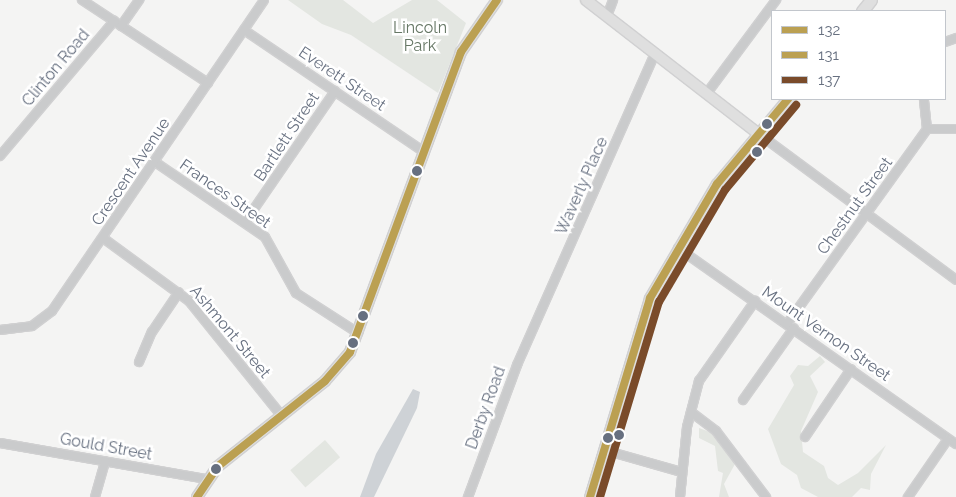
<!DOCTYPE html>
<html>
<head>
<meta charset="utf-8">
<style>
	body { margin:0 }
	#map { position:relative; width:956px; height:497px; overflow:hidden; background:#f4f4f3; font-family:Raleway,sans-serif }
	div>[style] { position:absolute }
	.green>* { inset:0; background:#e3e6e1; transform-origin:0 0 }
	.water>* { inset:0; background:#ced2d6 }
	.roads { filter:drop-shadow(1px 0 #d0d0d1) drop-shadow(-1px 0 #d0d0d1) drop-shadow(0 1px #d0d0d1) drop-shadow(0 -1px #d0d0d1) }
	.street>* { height:8px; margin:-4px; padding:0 4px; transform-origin:4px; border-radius:4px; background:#cacbcc }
	.secondary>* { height:10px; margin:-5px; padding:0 5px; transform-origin:5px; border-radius:5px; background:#dfdfdf }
	.primary>* { height:11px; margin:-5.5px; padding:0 5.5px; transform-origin:5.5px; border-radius:5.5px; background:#dfdfdf }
	.bus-1>* { height:8px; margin:-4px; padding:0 4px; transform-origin:4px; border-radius:4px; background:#bba052 }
	.bus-2>* { height:8px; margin:-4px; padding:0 4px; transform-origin:4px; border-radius:4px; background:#bba052 }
	.bus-3>* { height:8px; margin:-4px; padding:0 4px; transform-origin:4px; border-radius:4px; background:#7a4b2a }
	.dots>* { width:14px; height:14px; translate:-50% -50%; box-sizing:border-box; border:2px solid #fff; border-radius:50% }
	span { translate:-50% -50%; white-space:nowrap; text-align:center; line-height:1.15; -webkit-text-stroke:5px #fff; paint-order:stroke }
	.park-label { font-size:16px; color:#667765 }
	.street-label { font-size:16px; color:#677080 }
	.legend { position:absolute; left:771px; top:10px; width:175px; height:90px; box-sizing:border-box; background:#fff; border:1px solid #c2c6cc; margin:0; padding:6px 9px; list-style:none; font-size:15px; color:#677080 }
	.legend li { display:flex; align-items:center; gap:10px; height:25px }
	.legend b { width:25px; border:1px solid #c2c6cc }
</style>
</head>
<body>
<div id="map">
	<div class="green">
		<i style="clip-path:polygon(288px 0,343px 0,373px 23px,412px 0,437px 0,466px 23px,438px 93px,351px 35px,322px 24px)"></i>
		<i style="clip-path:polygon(820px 356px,825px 362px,810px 376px,818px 392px,801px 431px,803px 452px,824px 466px,828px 478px,838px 485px,858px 473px,886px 445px,871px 474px,870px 490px,861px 488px,852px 497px,818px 497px,801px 488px,797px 475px,781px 464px,768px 429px,794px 385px,790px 376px,798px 365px,808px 366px)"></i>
		<i style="clip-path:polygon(699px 428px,710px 432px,735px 464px,724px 484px,729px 497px,719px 497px,723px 473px,718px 471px,715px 446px,699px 438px)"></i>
		<i style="left:325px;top:440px;width:23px;height:46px;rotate:49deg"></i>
	</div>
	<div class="water">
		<i style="clip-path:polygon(413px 389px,420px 392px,417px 408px,374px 497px,360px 497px,376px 454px)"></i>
	</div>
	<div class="roads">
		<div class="street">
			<i style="left:82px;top:0;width:151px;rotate:33.4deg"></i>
			<i style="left:607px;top:16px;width:17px;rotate:-69deg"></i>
			<i style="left:121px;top:26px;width:32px;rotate:-55deg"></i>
			<i style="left:244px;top:30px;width:217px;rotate:34.1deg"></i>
			<i style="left:945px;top:42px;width:12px;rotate:-20deg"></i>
			<i style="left:707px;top:93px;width:116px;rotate:-53.4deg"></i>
			<i style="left:927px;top:129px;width:29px"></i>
			<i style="left:759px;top:134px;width:245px;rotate:36.5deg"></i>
			<i style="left:0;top:156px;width:177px;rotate:-49.8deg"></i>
			<i style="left:155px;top:162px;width:133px;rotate:34.3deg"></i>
			<i style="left:265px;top:237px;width:64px;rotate:61deg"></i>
			<i style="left:296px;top:293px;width:74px;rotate:32.8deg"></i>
			<i style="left:245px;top:222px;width:159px;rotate:-55.5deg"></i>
			<i style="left:103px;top:238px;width:107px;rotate:36.2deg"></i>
			<i style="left:189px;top:301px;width:146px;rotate:51.1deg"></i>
			<i style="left:678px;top:248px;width:340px;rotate:35.2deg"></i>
			<i style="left:787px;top:324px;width:240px;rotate:-54.3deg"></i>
			<i style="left:927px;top:129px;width:30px;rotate:-96deg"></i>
			<i style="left:0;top:330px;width:32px;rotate:-7deg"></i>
			<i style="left:32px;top:326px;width:25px;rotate:-37deg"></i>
			<i style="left:52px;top:311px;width:376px;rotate:-55.7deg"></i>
			<i style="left:139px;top:362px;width:33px;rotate:-67deg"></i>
			<i style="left:152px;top:332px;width:48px;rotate:-56deg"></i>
			<i style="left:743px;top:400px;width:88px;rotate:-54.7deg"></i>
			<i style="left:691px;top:412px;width:31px;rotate:37deg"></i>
			<i style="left:716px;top:431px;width:83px;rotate:52.9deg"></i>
			<i style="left:805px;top:437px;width:82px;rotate:-55.9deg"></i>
			<i style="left:0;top:443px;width:210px;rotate:9.9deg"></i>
			<i style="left:604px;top:450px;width:81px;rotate:15.8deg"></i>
			<i style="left:95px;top:497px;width:37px;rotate:-74deg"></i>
			<i style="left:468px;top:497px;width:141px;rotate:-69.6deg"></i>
			<i style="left:517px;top:365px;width:341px;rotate:-66.1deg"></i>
			<i style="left:680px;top:497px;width:70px;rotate:-84.3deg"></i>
			<i style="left:687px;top:427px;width:48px;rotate:-75.4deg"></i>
			<i style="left:699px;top:381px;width:98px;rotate:-55deg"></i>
			<i style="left:908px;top:497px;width:70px;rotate:-55.4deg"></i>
		</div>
		<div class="secondary">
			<i style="left:586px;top:0;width:219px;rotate:37.8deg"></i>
			<i style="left:197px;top:497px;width:36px;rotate:-56deg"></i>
			<i style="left:217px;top:467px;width:138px;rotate:-38.5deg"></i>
			<i style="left:325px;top:381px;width:38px;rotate:-49deg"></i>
			<i style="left:350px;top:352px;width:320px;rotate:-69.7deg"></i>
			<i style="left:461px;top:52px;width:63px;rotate:-55.3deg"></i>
		</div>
		<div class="primary">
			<i style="left:862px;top:11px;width:14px;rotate:-51deg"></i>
			<i style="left:590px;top:497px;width:208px;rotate:-73.2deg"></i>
			<i style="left:650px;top:298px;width:132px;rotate:-59.6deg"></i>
			<i style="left:717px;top:184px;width:111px;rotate:-50.1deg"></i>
		</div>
	</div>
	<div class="bus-1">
		<i style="left:197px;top:497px;width:36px;rotate:-56deg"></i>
		<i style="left:217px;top:467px;width:138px;rotate:-38.5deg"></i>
		<i style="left:325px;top:381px;width:38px;rotate:-49deg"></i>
		<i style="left:350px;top:352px;width:320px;rotate:-69.7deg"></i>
		<i style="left:461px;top:52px;width:63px;rotate:-55.3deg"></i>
	</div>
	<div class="bus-2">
		<i style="left:590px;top:497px;width:208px;rotate:-73.2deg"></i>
		<i style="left:650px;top:298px;width:132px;rotate:-59.6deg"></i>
		<i style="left:717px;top:184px;width:111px;rotate:-50.1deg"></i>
	</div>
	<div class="bus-3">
		<i style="left:600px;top:497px;width:204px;rotate:-73.2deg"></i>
		<i style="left:659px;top:302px;width:130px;rotate:-59.5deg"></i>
		<i style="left:725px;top:190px;width:111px;rotate:-50.1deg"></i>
	</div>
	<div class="dots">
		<i style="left:767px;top:124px;background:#677080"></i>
		<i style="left:757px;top:152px;background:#677080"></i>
		<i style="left:417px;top:171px;background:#677080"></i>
		<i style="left:363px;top:316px;background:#677080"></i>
		<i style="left:353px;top:343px;background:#677080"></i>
		<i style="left:619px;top:435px;background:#677080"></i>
		<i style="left:608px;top:438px;background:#677080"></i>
		<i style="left:216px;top:469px;background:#677080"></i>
	</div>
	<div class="park-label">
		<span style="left:420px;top:37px">Lincoln<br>Park</span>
	</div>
	<div class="street-label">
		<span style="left:56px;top:68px;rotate:-50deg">Clinton Road</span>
		<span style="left:342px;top:79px;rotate:34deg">Everett Street</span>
		<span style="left:287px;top:137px;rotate:-56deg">Bartlett Street</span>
		<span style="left:131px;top:172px;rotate:-56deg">Crescent Avenue</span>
		<span style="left:582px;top:186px;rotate:-66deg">Waverly Place</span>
		<span style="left:225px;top:194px;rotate:35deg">Frances Street</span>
		<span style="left:855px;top:206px;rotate:-54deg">Chestnut Street</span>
		<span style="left:230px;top:332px;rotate:50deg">Ashmont Street</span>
		<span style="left:826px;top:334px;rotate:35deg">Mount Vernon Street</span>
		<span style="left:486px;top:408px;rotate:-70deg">Derby Road</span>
		<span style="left:106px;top:447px;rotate:10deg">Gould Street</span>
	</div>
	<ul class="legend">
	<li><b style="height:6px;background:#bba052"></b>132</li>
	<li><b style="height:6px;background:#bba052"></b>131</li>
	<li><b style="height:6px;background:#7a4b2a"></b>137</li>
	</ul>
</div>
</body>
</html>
